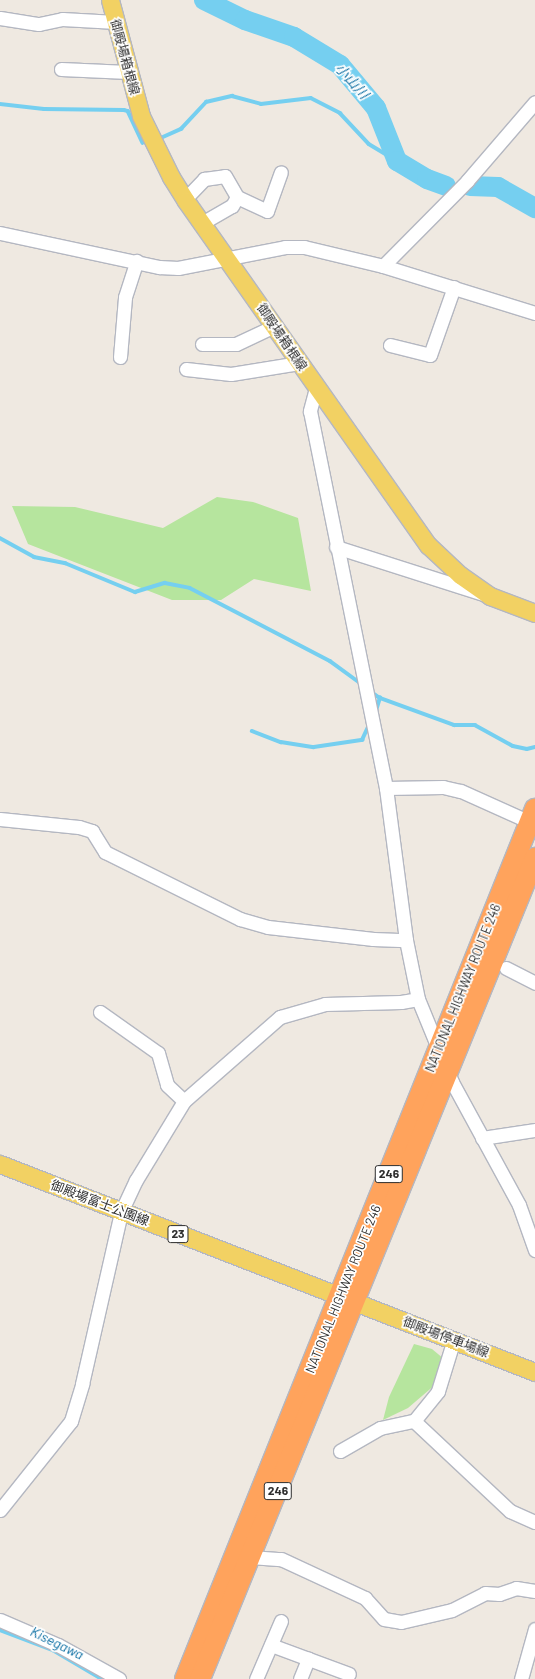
<!DOCTYPE html>
<html>
<head>
<meta charset="utf-8">
<style>
	body { margin:0 }
	#map { position:relative; width:535px; height:1679px; overflow:hidden; background:#efe9e1; font-family:Barlow,"Noto Sans JP",sans-serif }
	div>[style] { position:absolute }
	.green>* { inset:0; background:#b6e59e }
	.stream>* { height:3.5px; margin:-1.75px; padding:0 1.75px; transform-origin:1.75px; border-radius:1.75px; background:#75cff0 }
	.river>* { height:20px; margin:-10px; padding:0 10px; transform-origin:10px; border-radius:10px; background:#75cff0 }
	.roads { filter:drop-shadow(1px 0 #b4b7c1) drop-shadow(-1px 0 #b4b7c1) drop-shadow(0 1px #b4b7c1) drop-shadow(0 -1px #b4b7c1) }
	.minor>* { height:13px; margin:-6.5px; padding:0 6.5px; transform-origin:6.5px; border-radius:6.5px; background:#fff }
	.major>* { height:17px; margin:-8.5px; padding:0 8.5px; transform-origin:8.5px; border-radius:8.5px; background:#f2d163 }
	.highway>* { height:20px; margin:-10px; padding:0 10px; transform-origin:10px; border-radius:10px; background:#ffa35c }
	span { translate:-50% -50%; white-space:nowrap; text-align:center; line-height:1.15; -webkit-text-stroke:3.5px #fff; paint-order:stroke }
	.shield-label span { padding:1px 3px; background:#fff; border:1px solid; border-radius:3px; -webkit-text-stroke-width:0 }
	.shield-label { font-size:12px; color:#2e2e2e; font-weight:700 }
	.street-label { font-size:13px; color:#2e2e2e }
	.water-label { font-size:14px; color:#0d6fa3; font-style:italic }
</style>
</head>
<body>
<div id="map">
	<div class="green">
		<i style="clip-path:polygon(217px 497px,253px 502px,298px 518px,311px 591px,254px 579px,221px 600px,172px 600px,28px 544px,12px 506px,75px 507px,163px 528px)"></i>
		<i style="clip-path:polygon(414px 1344px,432px 1349px,444px 1359px,436px 1384px,408px 1408px,383px 1420px,389px 1397px)"></i>
	</div>
	<div class="stream">
		<i style="left:0;top:104px;width:44px;rotate:6.5deg"></i>
		<i style="left:44px;top:109px;width:80px;rotate:0.7deg"></i>
		<i style="left:124px;top:110px;width:4px;rotate:14deg"></i>
		<i style="left:128px;top:111px;width:35px;rotate:65deg"></i>
		<i style="left:163px;top:137px;width:20px;rotate:-24deg"></i>
		<i style="left:181px;top:129px;width:37px;rotate:-47deg"></i>
		<i style="left:206px;top:102px;width:27px;rotate:-13deg"></i>
		<i style="left:232px;top:96px;width:30px;rotate:15deg"></i>
		<i style="left:261px;top:104px;width:50px;rotate:-6.8deg"></i>
		<i style="left:311px;top:98px;width:33px;rotate:27deg"></i>
		<i style="left:340px;top:113px;width:42px;rotate:46.9deg"></i>
		<i style="left:369px;top:144px;width:33px;rotate:31deg"></i>
		<i style="left:0;top:538px;width:39px;rotate:29deg"></i>
		<i style="left:34px;top:557px;width:32px;rotate:11deg"></i>
		<i style="left:65px;top:563px;width:76px;rotate:22.5deg"></i>
		<i style="left:135px;top:592px;width:31px;rotate:-17deg"></i>
		<i style="left:165px;top:583px;width:25px;rotate:11deg"></i>
		<i style="left:190px;top:588px;width:158px;rotate:27.5deg"></i>
		<i style="left:330px;top:661px;width:37px;rotate:36deg"></i>
		<i style="left:370px;top:691px;width:12px;rotate:35deg"></i>
		<i style="left:380px;top:698px;width:79px;rotate:20deg"></i>
		<i style="left:454px;top:725px;width:21px"></i>
		<i style="left:475px;top:725px;width:43px;rotate:28.9deg"></i>
		<i style="left:513px;top:746px;width:14px;rotate:12deg"></i>
		<i style="left:527px;top:749px;width:8px;rotate:-14deg"></i>
		<i style="left:375px;top:714px;width:17px;rotate:-73deg"></i>
		<i style="left:252px;top:731px;width:31px;rotate:21deg"></i>
		<i style="left:281px;top:742px;width:33px;rotate:9deg"></i>
		<i style="left:314px;top:747px;width:49px;rotate:-8.3deg"></i>
		<i style="left:362px;top:740px;width:17px;rotate:-65deg"></i>
		<i style="left:0;top:1630px;width:57px;rotate:20.7deg"></i>
		<i style="left:53px;top:1650px;width:57px;rotate:30.6deg"></i>
	</div>
	<div class="river">
		<i style="left:204px;top:0;width:46px;rotate:26deg"></i>
		<i style="left:245px;top:20px;width:52px;rotate:19.1deg"></i>
		<i style="left:294px;top:37px;width:54px;rotate:31.3deg"></i>
		<i style="left:340px;top:65px;width:56px;rotate:50.1deg"></i>
		<i style="left:376px;top:108px;width:57px;rotate:68.4deg"></i>
		<i style="left:397px;top:161px;width:35px;rotate:31deg"></i>
		<i style="left:427px;top:179px;width:20px;rotate:20deg"></i>
		<i style="left:470px;top:186px;width:28px;rotate:2deg"></i>
		<i style="left:498px;top:187px;width:43px;rotate:29.6deg"></i>
	</div>
	<div class="roads">
		<div class="minor">
			<i style="left:0;top:18px;width:39px;rotate:9deg"></i>
			<i style="left:39px;top:24px;width:24px;rotate:-12deg"></i>
			<i style="left:62px;top:19px;width:54px;rotate:3.2deg"></i>
			<i style="left:61px;top:69px;width:67px;rotate:2.6deg"></i>
			<i style="left:185px;top:199px;width:28px;rotate:-46deg"></i>
			<i style="left:204px;top:179px;width:21px;rotate:-8deg"></i>
			<i style="left:225px;top:176px;width:24px;rotate:60deg"></i>
			<i style="left:237px;top:197px;width:33px;rotate:25deg"></i>
			<i style="left:267px;top:211px;width:41px;rotate:-70.3deg"></i>
			<i style="left:202px;top:223px;width:34px;rotate:-30deg"></i>
			<i style="left:232px;top:206px;width:10px;rotate:-61deg"></i>
			<i style="left:0;top:233px;width:163px;rotate:12.1deg"></i>
			<i style="left:159px;top:267px;width:19px;rotate:3deg"></i>
			<i style="left:178px;top:268px;width:109px;rotate:-11.1deg"></i>
			<i style="left:285px;top:247px;width:19px"></i>
			<i style="left:304px;top:247px;width:81px;rotate:13.5deg"></i>
			<i style="left:383px;top:266px;width:159px;rotate:17.2deg"></i>
			<i style="left:383px;top:266px;width:120px;rotate:-45.3deg"></i>
			<i style="left:467px;top:181px;width:104px;rotate:-49.3deg"></i>
			<i style="left:202px;top:344px;width:34px"></i>
			<i style="left:236px;top:344px;width:42px;rotate:-25.3deg"></i>
			<i style="left:390px;top:345px;width:41px;rotate:14deg"></i>
			<i style="left:430px;top:355px;width:72px;rotate:-70.6deg"></i>
			<i style="left:120px;top:357px;width:60px;rotate:-85.2deg"></i>
			<i style="left:125px;top:297px;width:38px;rotate:-72deg"></i>
			<i style="left:186px;top:369px;width:45px;rotate:6.3deg"></i>
			<i style="left:231px;top:374px;width:69px;rotate:-9.2deg"></i>
			<i style="left:316px;top:388px;width:24px;rotate:105deg"></i>
			<i style="left:310px;top:411px;width:385px;rotate:78.6deg"></i>
			<i style="left:386px;top:788px;width:153px;rotate:82.5deg"></i>
			<i style="left:406px;top:940px;width:60px;rotate:78.5deg"></i>
			<i style="left:418px;top:999px;width:90px;rotate:67.7deg"></i>
			<i style="left:452px;top:1082px;width:140px;rotate:61.4deg"></i>
			<i style="left:519px;top:1205px;width:48px;rotate:70.4deg"></i>
			<i style="left:336px;top:547px;width:154px;rotate:17.7deg"></i>
			<i style="left:386px;top:788px;width:57px;rotate:-1deg"></i>
			<i style="left:443px;top:787px;width:18px;rotate:13deg"></i>
			<i style="left:461px;top:791px;width:76px;rotate:24.2deg"></i>
			<i style="left:0;top:819px;width:79px;rotate:5.8deg"></i>
			<i style="left:79px;top:827px;width:14px;rotate:17deg"></i>
			<i style="left:92px;top:831px;width:25px;rotate:58deg"></i>
			<i style="left:105px;top:852px;width:151px;rotate:26.4deg"></i>
			<i style="left:240px;top:919px;width:29px;rotate:16deg"></i>
			<i style="left:268px;top:927px;width:106px;rotate:6.5deg"></i>
			<i style="left:373px;top:939px;width:33px;rotate:2deg"></i>
			<i style="left:506px;top:968px;width:33px;rotate:27deg"></i>
			<i style="left:100px;top:1012px;width:71px;rotate:35.3deg"></i>
			<i style="left:158px;top:1053px;width:33px;rotate:74deg"></i>
			<i style="left:167px;top:1085px;width:23px;rotate:43deg"></i>
			<i style="left:482px;top:1138px;width:54px;rotate:-8.6deg"></i>
			<i style="left:414px;top:1421px;width:132px;rotate:43.2deg"></i>
			<i style="left:510px;top:1511px;width:27px;rotate:24deg"></i>
			<i style="left:340px;top:1451px;width:46px;rotate:-29.9deg"></i>
			<i style="left:380px;top:1428px;width:35px;rotate:-12deg"></i>
			<i style="left:414px;top:1421px;width:38px;rotate:-51deg"></i>
			<i style="left:438px;top:1391px;width:54px;rotate:-72.9deg"></i>
			<i style="left:0;top:1510px;width:114px;rotate:-51.4deg"></i>
			<i style="left:71px;top:1421px;width:39px;rotate:-73deg"></i>
			<i style="left:82px;top:1384px;width:176px;rotate:-77.2deg"></i>
			<i style="left:121px;top:1212px;width:35px;rotate:-65deg"></i>
			<i style="left:136px;top:1180px;width:92px;rotate:-58.7deg"></i>
			<i style="left:184px;top:1101px;width:128px;rotate:-41.2deg"></i>
			<i style="left:280px;top:1017px;width:47px;rotate:-16.1deg"></i>
			<i style="left:325px;top:1004px;width:76px;rotate:-1.5deg"></i>
			<i style="left:401px;top:1002px;width:17px;rotate:-10deg"></i>
			<i style="left:250px;top:1557px;width:31px;rotate:4deg"></i>
			<i style="left:281px;top:1559px;width:93px;rotate:24.9deg"></i>
			<i style="left:365px;top:1598px;width:28px;rotate:48deg"></i>
			<i style="left:384px;top:1619px;width:17px;rotate:10deg"></i>
			<i style="left:401px;top:1622px;width:52px;rotate:-13.2deg"></i>
			<i style="left:452px;top:1610px;width:37px;rotate:-27deg"></i>
			<i style="left:485px;top:1593px;width:14px;rotate:4deg"></i>
			<i style="left:499px;top:1594px;width:18px;rotate:-19deg"></i>
			<i style="left:516px;top:1588px;width:19px;rotate:9deg"></i>
			<i style="left:0;top:1620px;width:63px;rotate:23.3deg"></i>
			<i style="left:58px;top:1645px;width:70px;rotate:29.1deg"></i>
			<i style="left:271px;top:1645px;width:83px;rotate:20.4deg"></i>
			<i style="left:256px;top:1679px;width:63px;rotate:-66.7deg"></i>
			<i style="left:300px;top:1679px;width:22px;rotate:-68deg"></i>
			<i style="left:521px;top:1679px;width:52px;rotate:-74.4deg"></i>
		</div>
		<div class="major">
			<i style="left:110px;top:0;width:120px;rotate:75deg"></i>
			<i style="left:141px;top:116px;width:68px;rotate:63.8deg"></i>
			<i style="left:171px;top:177px;width:28px;rotate:58deg"></i>
			<i style="left:186px;top:201px;width:421px;rotate:54.9deg"></i>
			<i style="left:428px;top:545px;width:44px;rotate:43.2deg"></i>
			<i style="left:460px;top:575px;width:37px;rotate:35deg"></i>
			<i style="left:490px;top:596px;width:48px;rotate:20.7deg"></i>
			<i style="left:0;top:1164px;width:574px;rotate:21.25deg"></i>
		</div>
		<div class="highway">
			<i style="left:185px;top:1679px;width:938px;rotate:-68.09deg"></i>
			<i style="left:200px;top:1679px;width:887px;rotate:-67.8deg"></i>
		</div>
	</div>
	<div class="shield-label">
		<span style="left:389px;top:1174px">246</span>
		<span style="left:178px;top:1234px">23</span>
		<span style="left:278px;top:1491px">246</span>
	</div>
	<div class="street-label">
		<span style="left:125px;top:57px;rotate:75deg">御殿場箱根線</span>
		<span style="left:282px;top:337px;rotate:56deg">御殿場箱根線</span>
		<span style="left:463px;top:988px;rotate:-68deg">NATIONAL HIGHWAY ROUTE 246</span>
		<span style="left:100px;top:1203px;rotate:21deg">御殿場富士公園線</span>
		<span style="left:343px;top:1289px;rotate:-68deg">NATIONAL HIGHWAY ROUTE 246</span>
		<span style="left:446px;top:1337px;rotate:21deg">御殿場停車場線</span>
	</div>
	<div class="water-label">
		<span style="left:352px;top:81px;rotate:48deg">小山川</span>
		<span style="left:57px;top:1643px;rotate:26deg">Kisegawa</span>
	</div>
</div>
</body>
</html>
